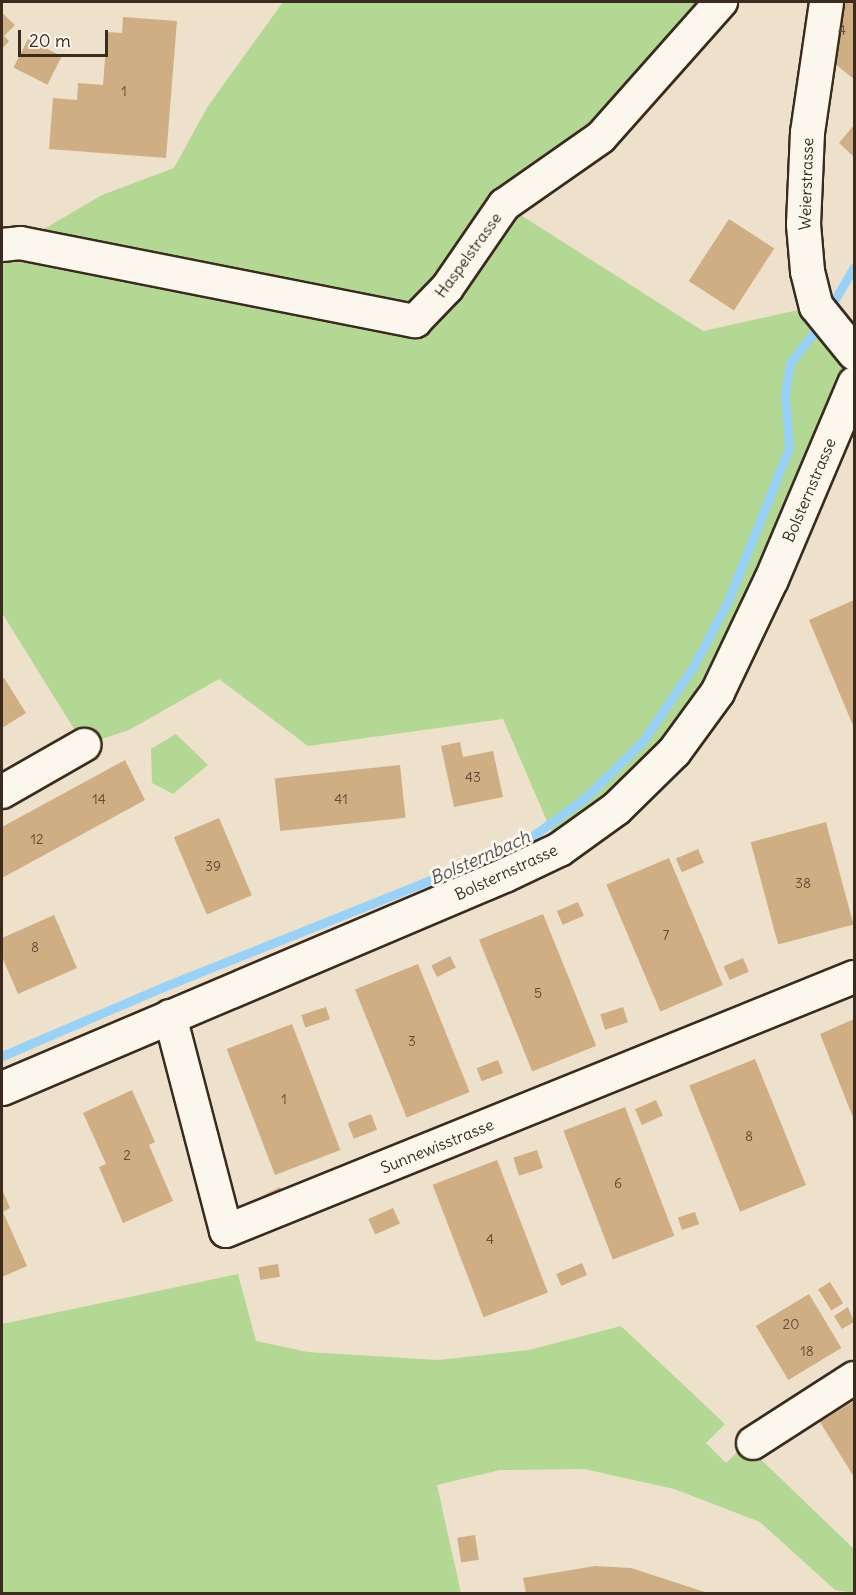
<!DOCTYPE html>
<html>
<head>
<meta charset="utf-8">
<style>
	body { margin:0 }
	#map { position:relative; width:856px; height:1595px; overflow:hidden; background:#eee1cc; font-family:Delius,sans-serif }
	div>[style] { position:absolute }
	.green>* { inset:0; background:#b3d893 }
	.stream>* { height:9px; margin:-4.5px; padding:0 4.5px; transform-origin:4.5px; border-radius:4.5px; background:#98d2f8 }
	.building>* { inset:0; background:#d0ae83; transform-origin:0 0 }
	.roads { filter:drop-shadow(2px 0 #3b2a1e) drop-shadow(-2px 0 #3b2a1e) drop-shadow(0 2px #3b2a1e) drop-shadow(0 -2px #3b2a1e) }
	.street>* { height:32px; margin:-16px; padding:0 16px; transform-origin:16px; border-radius:16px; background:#fbf7ec }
	.secondary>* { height:33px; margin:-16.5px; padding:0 16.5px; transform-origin:16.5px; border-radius:16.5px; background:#fbf7ec }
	span { translate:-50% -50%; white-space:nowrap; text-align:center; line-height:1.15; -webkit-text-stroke:6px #fbf7ec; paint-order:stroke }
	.number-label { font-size:14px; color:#604b37 }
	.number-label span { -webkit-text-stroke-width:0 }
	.street-label { font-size:16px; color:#3b2a1e }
	.water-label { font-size:18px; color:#525454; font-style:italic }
	.frame { position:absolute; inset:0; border:3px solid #3b2a1e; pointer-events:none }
	.scale { position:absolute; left:18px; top:30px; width:90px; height:27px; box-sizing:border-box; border:3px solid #3b2a1e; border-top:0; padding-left:8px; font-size:18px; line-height:21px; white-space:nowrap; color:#3b2a1e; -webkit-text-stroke:4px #fbf7ec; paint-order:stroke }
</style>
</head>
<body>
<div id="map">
	<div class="green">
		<i style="clip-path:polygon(283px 2px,721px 2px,703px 25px,505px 205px,703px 331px,816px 306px,854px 353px,717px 692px,559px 849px,503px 719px,308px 746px,219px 679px,129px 730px,84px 745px,2px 613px,2px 245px,20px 243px,102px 195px,174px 168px,208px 106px)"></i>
		<i style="clip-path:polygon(176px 734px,208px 765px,173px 794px,152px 783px,151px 749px)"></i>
		<i style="clip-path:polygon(238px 1274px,256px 1341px,308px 1352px,438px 1360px,529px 1350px,621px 1326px,725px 1424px,706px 1443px,726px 1463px,745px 1444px,854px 1549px,854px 1593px,835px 1590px,760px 1522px,674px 1489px,584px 1469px,500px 1470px,437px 1485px,461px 1593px,2px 1593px,2px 1324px)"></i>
	</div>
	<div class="stream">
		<i style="left:828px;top:311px;width:51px;rotate:-59.4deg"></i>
		<i style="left:2px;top:1056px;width:175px;rotate:-23.2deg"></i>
		<i style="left:163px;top:987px;width:388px;rotate:-21.8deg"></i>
		<i style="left:523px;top:843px;width:78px;rotate:-36.1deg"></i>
		<i style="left:586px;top:797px;width:80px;rotate:-44.5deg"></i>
		<i style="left:643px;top:741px;width:89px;rotate:-56deg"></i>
		<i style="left:693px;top:667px;width:75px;rotate:-62.1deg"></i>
		<i style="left:728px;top:601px;width:165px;rotate:-68.3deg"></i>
		<i style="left:789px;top:448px;width:56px;rotate:-94.1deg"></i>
		<i style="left:785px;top:392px;width:29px;rotate:-80deg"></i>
		<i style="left:790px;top:363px;width:51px;rotate:-52.2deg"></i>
	</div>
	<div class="building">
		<i style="clip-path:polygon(836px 2px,854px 2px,854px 79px,826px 57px)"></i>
		<i style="clip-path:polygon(2px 13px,15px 25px,4px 36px,9px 41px,2px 49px)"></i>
		<i style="clip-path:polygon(123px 17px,177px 21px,166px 158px,49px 149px,53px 98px,77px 100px,78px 83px,103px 85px,107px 32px,122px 33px)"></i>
		<i style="left:28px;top:39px;width:38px;height:32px;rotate:27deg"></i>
		<i style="clip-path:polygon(854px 125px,854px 157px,839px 143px)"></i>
		<i style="left:729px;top:219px;width:54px;height:74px;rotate:33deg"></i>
		<i style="clip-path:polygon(854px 600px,854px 728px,809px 620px)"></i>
		<i style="clip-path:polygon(4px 678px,26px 713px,2px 728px,2px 679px)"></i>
		<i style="clip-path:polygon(460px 742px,463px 757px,493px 751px,503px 797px,454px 807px,441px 746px)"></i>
		<i style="clip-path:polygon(125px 760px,145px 800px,2px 878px,2px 827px)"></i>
		<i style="left:400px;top:765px;width:53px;height:126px;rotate:84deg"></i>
		<i style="left:219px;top:818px;width:84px;height:49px;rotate:67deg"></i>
		<i style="left:826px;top:822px;width:106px;height:78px;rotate:75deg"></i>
		<i style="left:698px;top:849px;width:15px;height:24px;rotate:67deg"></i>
		<i style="left:669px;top:858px;width:138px;height:68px;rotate:67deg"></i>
		<i style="left:578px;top:902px;width:15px;height:23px;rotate:67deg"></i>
		<i style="left:543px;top:914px;width:142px;height:69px;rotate:68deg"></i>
		<i style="clip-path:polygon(54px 915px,77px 968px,18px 994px,2px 957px,2px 938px)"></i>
		<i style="left:450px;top:956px;width:13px;height:21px;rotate:63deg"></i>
		<i style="left:743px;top:958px;width:15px;height:21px;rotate:67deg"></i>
		<i style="left:418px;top:964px;width:138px;height:68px;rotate:68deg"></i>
		<i style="left:326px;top:1007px;width:13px;height:26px;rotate:72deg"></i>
		<i style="left:623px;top:1007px;width:16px;height:24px;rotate:72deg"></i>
		<i style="clip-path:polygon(854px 1019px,854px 1120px,820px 1034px)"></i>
		<i style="left:292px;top:1024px;width:135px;height:70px;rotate:69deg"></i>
		<i style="left:755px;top:1059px;width:136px;height:71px;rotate:68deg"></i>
		<i style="left:498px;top:1060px;width:14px;height:23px;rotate:69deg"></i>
		<i style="clip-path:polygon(132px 1090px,155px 1142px,149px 1145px,173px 1201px,123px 1223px,99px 1167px,106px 1164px,83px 1113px)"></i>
		<i style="left:656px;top:1100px;width:17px;height:23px;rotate:66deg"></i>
		<i style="left:625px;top:1107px;width:138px;height:66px;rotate:69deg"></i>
		<i style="left:371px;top:1114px;width:17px;height:25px;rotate:69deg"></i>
		<i style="left:537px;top:1150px;width:19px;height:25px;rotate:72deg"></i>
		<i style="left:497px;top:1160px;width:142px;height:69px;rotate:69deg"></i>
		<i style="left:280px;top:1187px;width:11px;height:25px;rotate:63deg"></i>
		<i style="clip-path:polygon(2px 1189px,10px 1208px,3px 1212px,27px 1266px,2px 1277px)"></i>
		<i style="left:393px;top:1208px;width:17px;height:27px;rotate:66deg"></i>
		<i style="left:695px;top:1212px;width:13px;height:18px;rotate:72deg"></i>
		<i style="left:582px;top:1263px;width:13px;height:28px;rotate:67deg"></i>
		<i style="left:278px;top:1264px;width:13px;height:20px;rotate:81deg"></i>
		<i style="left:830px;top:1282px;width:25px;height:14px;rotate:58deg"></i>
		<i style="left:809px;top:1294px;width:63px;height:62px;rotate:59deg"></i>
		<i style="clip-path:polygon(848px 1307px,854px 1322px,842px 1329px,834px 1316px)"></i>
		<i style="clip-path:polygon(854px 1401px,854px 1477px,820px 1422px)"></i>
		<i style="left:475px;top:1535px;width:25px;height:18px;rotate:81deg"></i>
		<i style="clip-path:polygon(595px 1566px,631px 1568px,708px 1593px,526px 1593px,523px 1578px)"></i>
	</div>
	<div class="roads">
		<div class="street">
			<i style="left:2px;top:245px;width:18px;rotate:-6deg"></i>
			<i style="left:20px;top:243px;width:403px;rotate:11.2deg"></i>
			<i style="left:415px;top:321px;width:46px;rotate:-45.9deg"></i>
			<i style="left:447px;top:288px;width:101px;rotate:-55.5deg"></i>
			<i style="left:504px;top:205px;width:118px;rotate:-35deg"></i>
			<i style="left:601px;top:137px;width:181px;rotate:-48.4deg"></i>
			<i style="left:2px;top:792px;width:95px;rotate:-29.8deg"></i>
			<i style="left:170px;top:1016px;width:222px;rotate:75.4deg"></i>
			<i style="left:226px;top:1231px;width:677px;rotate:-22.02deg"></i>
			<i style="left:753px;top:1443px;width:120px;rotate:-32.8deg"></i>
		</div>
		<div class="secondary">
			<i style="left:826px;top:2px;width:131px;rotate:98.3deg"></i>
			<i style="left:807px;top:132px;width:92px;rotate:92.5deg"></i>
			<i style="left:803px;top:224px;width:47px;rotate:85.1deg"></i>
			<i style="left:807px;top:271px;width:36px;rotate:76deg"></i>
			<i style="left:816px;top:306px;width:60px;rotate:51deg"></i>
			<i style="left:2px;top:1088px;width:545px;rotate:-22.99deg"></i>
			<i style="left:504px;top:875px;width:61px;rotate:-25.3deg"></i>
			<i style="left:559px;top:849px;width:70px;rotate:-35.7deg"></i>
			<i style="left:616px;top:808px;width:81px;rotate:-44.5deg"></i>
			<i style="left:674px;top:751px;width:73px;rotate:-53.9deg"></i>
			<i style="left:717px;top:692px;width:125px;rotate:-64.5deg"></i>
			<i style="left:771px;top:579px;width:213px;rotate:-67deg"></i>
		</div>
	</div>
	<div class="number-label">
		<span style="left:842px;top:30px">4</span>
		<span style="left:124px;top:91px">1</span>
		<span style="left:473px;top:777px">43</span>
		<span style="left:99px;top:799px">14</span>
		<span style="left:341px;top:799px">41</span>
		<span style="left:37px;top:839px">12</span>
		<span style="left:213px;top:866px">39</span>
		<span style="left:803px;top:883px">38</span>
		<span style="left:666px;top:935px">7</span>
		<span style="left:35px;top:947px">8</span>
		<span style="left:538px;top:993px">5</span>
		<span style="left:412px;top:1041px">3</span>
		<span style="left:284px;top:1099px">1</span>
		<span style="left:749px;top:1136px">8</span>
		<span style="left:127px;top:1155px">2</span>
		<span style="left:618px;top:1183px">6</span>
		<span style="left:490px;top:1239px">4</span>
		<span style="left:791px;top:1324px">20</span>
		<span style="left:807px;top:1351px">18</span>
	</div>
	<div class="street-label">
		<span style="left:806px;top:184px;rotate:-88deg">Weierstrasse</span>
		<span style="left:468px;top:255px;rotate:-54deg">Haspelstrasse</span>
		<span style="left:809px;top:490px;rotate:-67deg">Bolsternstrasse</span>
		<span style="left:506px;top:872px;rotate:-25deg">Bolsternstrasse</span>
		<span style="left:437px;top:1146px;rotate:-22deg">Sunnewisstrasse</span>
	</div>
	<div class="water-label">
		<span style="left:480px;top:858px;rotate:-24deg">Bolsternbach</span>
	</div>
	<div class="frame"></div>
	<div class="scale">20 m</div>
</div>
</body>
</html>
